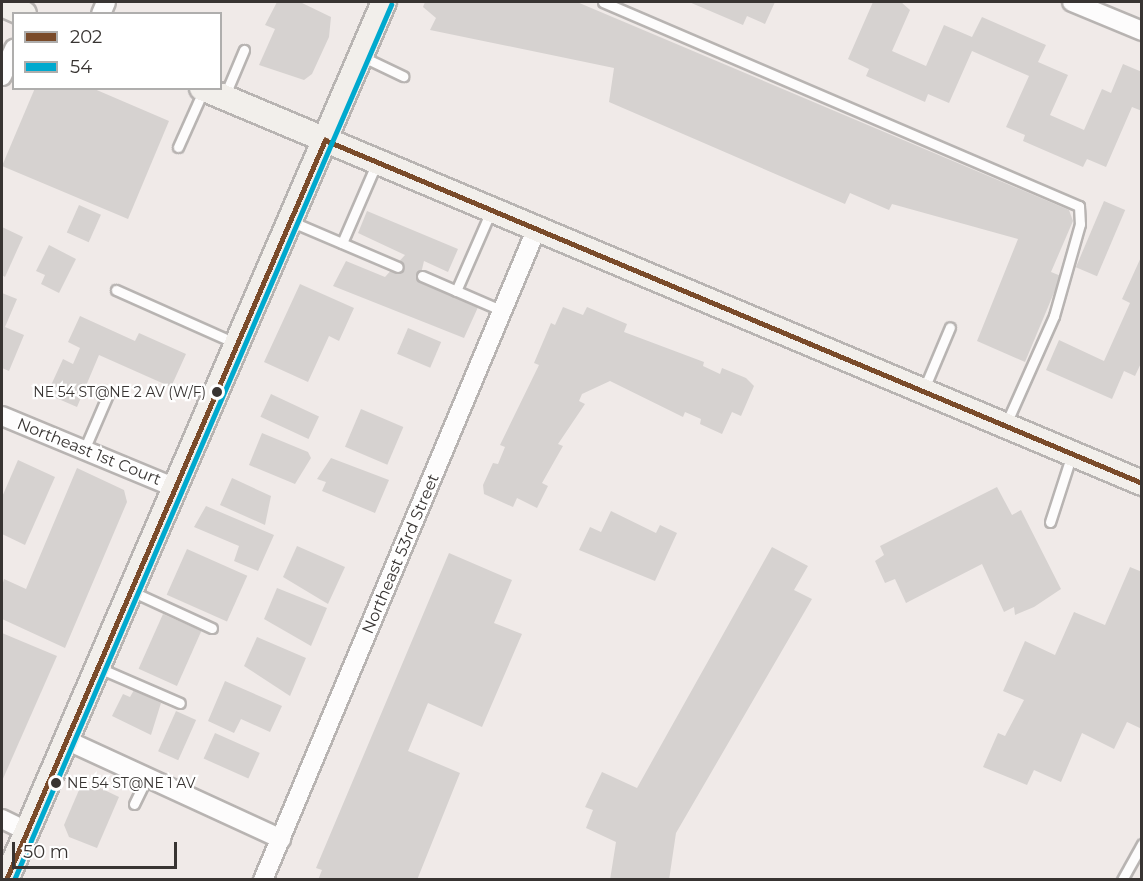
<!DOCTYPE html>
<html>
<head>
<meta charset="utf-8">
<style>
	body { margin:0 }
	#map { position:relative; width:1143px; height:881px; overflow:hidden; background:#f0eae8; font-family:Montserrat,sans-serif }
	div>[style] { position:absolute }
	.building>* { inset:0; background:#d6d2d0; transform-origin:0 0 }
	.roads { filter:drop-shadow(2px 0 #b8b4b2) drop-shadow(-2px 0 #b8b4b2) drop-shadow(0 2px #b8b4b2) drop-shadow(0 -2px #b8b4b2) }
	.lane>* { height:9px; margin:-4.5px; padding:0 4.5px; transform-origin:4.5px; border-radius:4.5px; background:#fdfcfc }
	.street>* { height:18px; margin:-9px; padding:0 9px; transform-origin:9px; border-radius:9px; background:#fdfcfc }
	.secondary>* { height:24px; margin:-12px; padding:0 12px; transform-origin:12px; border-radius:12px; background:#f2efeb }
	.bus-1>* { height:4.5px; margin:-2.25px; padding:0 2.25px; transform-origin:2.25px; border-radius:2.25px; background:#7a4b2a }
	.bus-2>* { height:4.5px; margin:-2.25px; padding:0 2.25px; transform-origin:2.25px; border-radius:2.25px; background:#00a9ce }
	.dots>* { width:16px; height:16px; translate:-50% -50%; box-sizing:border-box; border:3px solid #fff; border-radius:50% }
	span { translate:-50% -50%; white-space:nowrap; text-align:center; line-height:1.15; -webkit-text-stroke:4.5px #fff; paint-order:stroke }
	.bus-label { font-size:14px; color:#383432 }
	.right { translate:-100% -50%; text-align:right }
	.left { translate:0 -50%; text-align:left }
	.street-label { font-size:16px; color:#383432 }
	.frame { position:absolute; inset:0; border:3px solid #383432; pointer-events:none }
	.legend { position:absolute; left:12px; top:12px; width:210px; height:78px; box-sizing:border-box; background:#fff; border:2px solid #afaead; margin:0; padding:8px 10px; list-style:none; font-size:18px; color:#383432 }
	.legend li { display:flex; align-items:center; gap:12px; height:30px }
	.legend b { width:30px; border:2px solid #afaead }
	.scale { position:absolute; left:12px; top:842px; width:165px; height:27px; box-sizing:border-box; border:3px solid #383432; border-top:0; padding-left:8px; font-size:18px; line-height:21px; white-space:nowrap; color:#383432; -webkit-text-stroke:4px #fff; paint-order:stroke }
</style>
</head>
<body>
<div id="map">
	<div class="building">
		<i style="clip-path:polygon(277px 2px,300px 2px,331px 17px,329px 37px,312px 74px,304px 80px,259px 65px,275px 29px,265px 25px)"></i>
		<i style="clip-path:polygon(425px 2px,577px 2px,1069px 210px,1073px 221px,1051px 272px,1061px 276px,1025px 362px,977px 341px,1018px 239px,892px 204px,889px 210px,850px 193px,845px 204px,609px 102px,614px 68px,430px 30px,436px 18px,423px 7px)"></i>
		<i style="clip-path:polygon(689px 2px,775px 2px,765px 24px,747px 16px,743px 25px)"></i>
		<i style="clip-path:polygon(873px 2px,901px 2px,910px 10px,892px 51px,926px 66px,944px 25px,972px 37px,982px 17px,1046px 45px,1038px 62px,1068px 75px,1050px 115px,1084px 130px,1102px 89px,1111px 93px,1123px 64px,1142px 72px,1142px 111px,1132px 107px,1106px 167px,1087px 159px,1083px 167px,1023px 141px,1025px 135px,1006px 127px,1029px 76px,972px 51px,949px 103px,928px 94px,925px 102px,866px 76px,869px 69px,848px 59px)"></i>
		<i style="clip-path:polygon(35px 88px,92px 88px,169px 121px,128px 219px,2px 166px)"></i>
		<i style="left:1104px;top:201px;width:23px;height:72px;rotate:23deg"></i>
		<i style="left:79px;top:205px;width:24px;height:30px;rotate:24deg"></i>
		<i style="clip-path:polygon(367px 211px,458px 249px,448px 272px,424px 261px,419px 282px,479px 305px,464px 338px,333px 286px,346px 261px,385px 277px,405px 255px,358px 233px)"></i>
		<i style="clip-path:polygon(2px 227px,23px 237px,5px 277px,2px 275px)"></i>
		<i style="clip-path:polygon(49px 245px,76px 259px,59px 293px,41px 284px,45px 275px,36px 271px)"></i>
		<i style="clip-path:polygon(1142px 255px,1142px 361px,1135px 376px,1124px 371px,1112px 399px,1046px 370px,1059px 340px,1104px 361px,1130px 303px,1122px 299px)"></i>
		<i style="clip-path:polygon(300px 284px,354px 308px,339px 341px,329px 336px,308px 382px,264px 362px)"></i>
		<i style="clip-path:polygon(2px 293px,17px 299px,5px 327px,24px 335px,9px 371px,2px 368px)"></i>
		<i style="clip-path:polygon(563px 307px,583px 315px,587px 307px,627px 324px,624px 332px,704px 362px,703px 366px,720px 374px,722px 368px,746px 378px,754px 386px,741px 416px,732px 412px,722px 434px,700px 424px,701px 419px,685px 412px,683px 417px,610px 381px,582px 394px,579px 401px,585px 404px,558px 444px,563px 446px,542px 483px,548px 486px,537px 508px,517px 498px,513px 507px,484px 494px,483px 485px,493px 463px,498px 464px,505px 447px,500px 445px,539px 365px,534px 363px,551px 323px,555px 325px)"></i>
		<i style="clip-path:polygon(80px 316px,135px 341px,139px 333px,186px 354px,171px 387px,99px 355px,77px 407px,47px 394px,63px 359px,73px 364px,80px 348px,68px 342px)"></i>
		<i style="left:408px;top:328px;width:36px;height:28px;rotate:23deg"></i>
		<i style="left:271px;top:394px;width:53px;height:25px;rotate:25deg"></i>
		<i style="left:361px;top:409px;width:46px;height:41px;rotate:23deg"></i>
		<i style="clip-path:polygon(262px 433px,308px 452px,311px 458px,295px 484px,249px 465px)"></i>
		<i style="clip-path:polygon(331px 458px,389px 480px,375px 513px,322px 491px,326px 482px,317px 479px)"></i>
		<i style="clip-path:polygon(18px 460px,55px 477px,25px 545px,2px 534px,2px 497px)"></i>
		<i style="clip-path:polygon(77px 468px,124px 490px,127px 502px,65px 648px,2px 619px,2px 586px,4px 579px,26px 589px)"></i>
		<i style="clip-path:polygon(232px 478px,271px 496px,265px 525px,220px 505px)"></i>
		<i style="clip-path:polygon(997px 487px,1012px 515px,1021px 510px,1061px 589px,1034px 607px,1015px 615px,1014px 607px,1004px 612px,982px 564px,906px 603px,895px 579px,885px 583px,875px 561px,884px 555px,880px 546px)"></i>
		<i style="clip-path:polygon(206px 506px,274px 535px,258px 571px,234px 561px,239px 546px,194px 527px)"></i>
		<i style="clip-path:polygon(611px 511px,656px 533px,660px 525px,677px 533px,655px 581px,579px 550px,590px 527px,601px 532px)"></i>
		<i style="clip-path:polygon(297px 546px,345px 567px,328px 604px,283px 577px)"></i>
		<i style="clip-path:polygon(772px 547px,808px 566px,794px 590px,812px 599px,676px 833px,669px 880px,610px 880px,616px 842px,586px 828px,593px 810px,585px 807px,602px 772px,637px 788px)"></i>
		<i style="left:187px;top:549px;width:66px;height:50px;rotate:24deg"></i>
		<i style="clip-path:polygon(449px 553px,512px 580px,494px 623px,522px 634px,482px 727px,428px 703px,408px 751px,460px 773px,417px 880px,318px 880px,322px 870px,316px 868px)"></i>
		<i style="clip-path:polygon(1130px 567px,1142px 572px,1142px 729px,1127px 722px,1114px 749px,1082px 733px,1061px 782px,1034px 770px,1027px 785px,983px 767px,998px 733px,1005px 736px,1024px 700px,1003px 691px,1025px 641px,1055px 655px,1074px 612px,1105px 625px)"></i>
		<i style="clip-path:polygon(277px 588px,327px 608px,311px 646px,264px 619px)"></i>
		<i style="left:163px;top:614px;width:42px;height:60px;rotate:24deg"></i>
		<i style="clip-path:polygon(2px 633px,57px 656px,2px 781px)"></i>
		<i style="clip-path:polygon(257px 637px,306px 658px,290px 696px,244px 666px)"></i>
		<i style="clip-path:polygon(225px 681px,282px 706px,270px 732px,241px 719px,234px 733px,208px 721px)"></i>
		<i style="clip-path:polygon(134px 690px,161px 703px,151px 735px,112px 716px,123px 694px,130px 697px)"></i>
		<i style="left:176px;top:711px;width:22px;height:44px;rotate:24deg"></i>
		<i style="left:215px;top:733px;width:49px;height:28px;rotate:24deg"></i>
		<i style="clip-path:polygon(94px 785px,119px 797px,97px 848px,69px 837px,64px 825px,79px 790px)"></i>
	</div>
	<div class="roads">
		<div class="lane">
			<i style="left:603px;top:2px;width:518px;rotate:23.2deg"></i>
			<i style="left:1079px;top:206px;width:18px;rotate:87deg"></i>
			<i style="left:1080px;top:224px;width:96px;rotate:105.8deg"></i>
			<i style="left:1054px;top:316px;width:118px;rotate:114deg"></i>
			<i style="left:361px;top:56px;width:47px;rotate:25.5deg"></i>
			<i style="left:225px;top:95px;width:49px;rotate:-67.1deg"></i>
			<i style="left:178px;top:147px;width:64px;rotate:-65.9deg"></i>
			<i style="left:290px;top:221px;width:117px;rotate:23.1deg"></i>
			<i style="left:342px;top:243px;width:88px;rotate:-66.6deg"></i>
			<i style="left:422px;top:276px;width:88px;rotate:23.4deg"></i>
			<i style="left:116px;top:290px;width:130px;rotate:24deg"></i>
			<i style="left:456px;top:291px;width:87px;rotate:-66.4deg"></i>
			<i style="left:923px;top:391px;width:69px;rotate:-67.1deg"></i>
			<i style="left:84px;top:450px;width:63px;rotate:-66.7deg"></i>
			<i style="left:1050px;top:522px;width:71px;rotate:-72.1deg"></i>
			<i style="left:131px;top:591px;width:89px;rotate:24.6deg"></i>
			<i style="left:99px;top:668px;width:88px;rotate:23.4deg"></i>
			<i style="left:134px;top:804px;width:30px;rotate:-64deg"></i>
			<i style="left:1122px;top:880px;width:41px;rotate:-60.9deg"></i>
		</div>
		<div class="street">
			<i style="left:1072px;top:2px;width:76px;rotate:22.5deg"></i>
			<i style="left:101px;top:14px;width:13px;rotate:-67deg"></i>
			<i style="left:2px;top:76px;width:30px;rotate:-66deg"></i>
			<i style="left:2px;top:416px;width:188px;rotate:22.5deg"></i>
			<i style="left:66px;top:740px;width:237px;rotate:24.7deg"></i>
			<i style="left:2px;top:819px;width:28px;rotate:26deg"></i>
			<i style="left:263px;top:880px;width:707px;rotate:-67.21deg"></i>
		</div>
		<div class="secondary">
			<i style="left:2px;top:4px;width:24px;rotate:24deg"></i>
			<i style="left:202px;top:88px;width:1020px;rotate:22.79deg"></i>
			<i style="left:6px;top:880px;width:956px;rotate:-66.71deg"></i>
		</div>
	</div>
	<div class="bus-1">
		<i style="left:6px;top:880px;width:806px;rotate:-66.68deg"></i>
		<i style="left:325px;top:140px;width:886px;rotate:22.77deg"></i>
	</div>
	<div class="bus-2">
		<i style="left:14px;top:880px;width:953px;rotate:-66.69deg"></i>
	</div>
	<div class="dots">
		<i style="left:217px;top:392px;background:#383432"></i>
		<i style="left:56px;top:783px;background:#383432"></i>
	</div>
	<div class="bus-label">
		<span class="right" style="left:206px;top:392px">NE 54 ST@NE 2 AV (W/F)</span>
		<span class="left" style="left:67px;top:783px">NE 54 ST@NE 1 AV</span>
	</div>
	<div class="street-label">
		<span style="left:89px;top:452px;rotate:22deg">Northeast 1st Court</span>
		<span style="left:401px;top:554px;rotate:-67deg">Northeast 53rd Street</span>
	</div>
	<div class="frame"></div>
	<ul class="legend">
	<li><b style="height:8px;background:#7a4b2a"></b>202</li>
	<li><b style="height:8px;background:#00a9ce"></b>54</li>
	</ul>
	<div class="scale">50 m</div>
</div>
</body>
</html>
